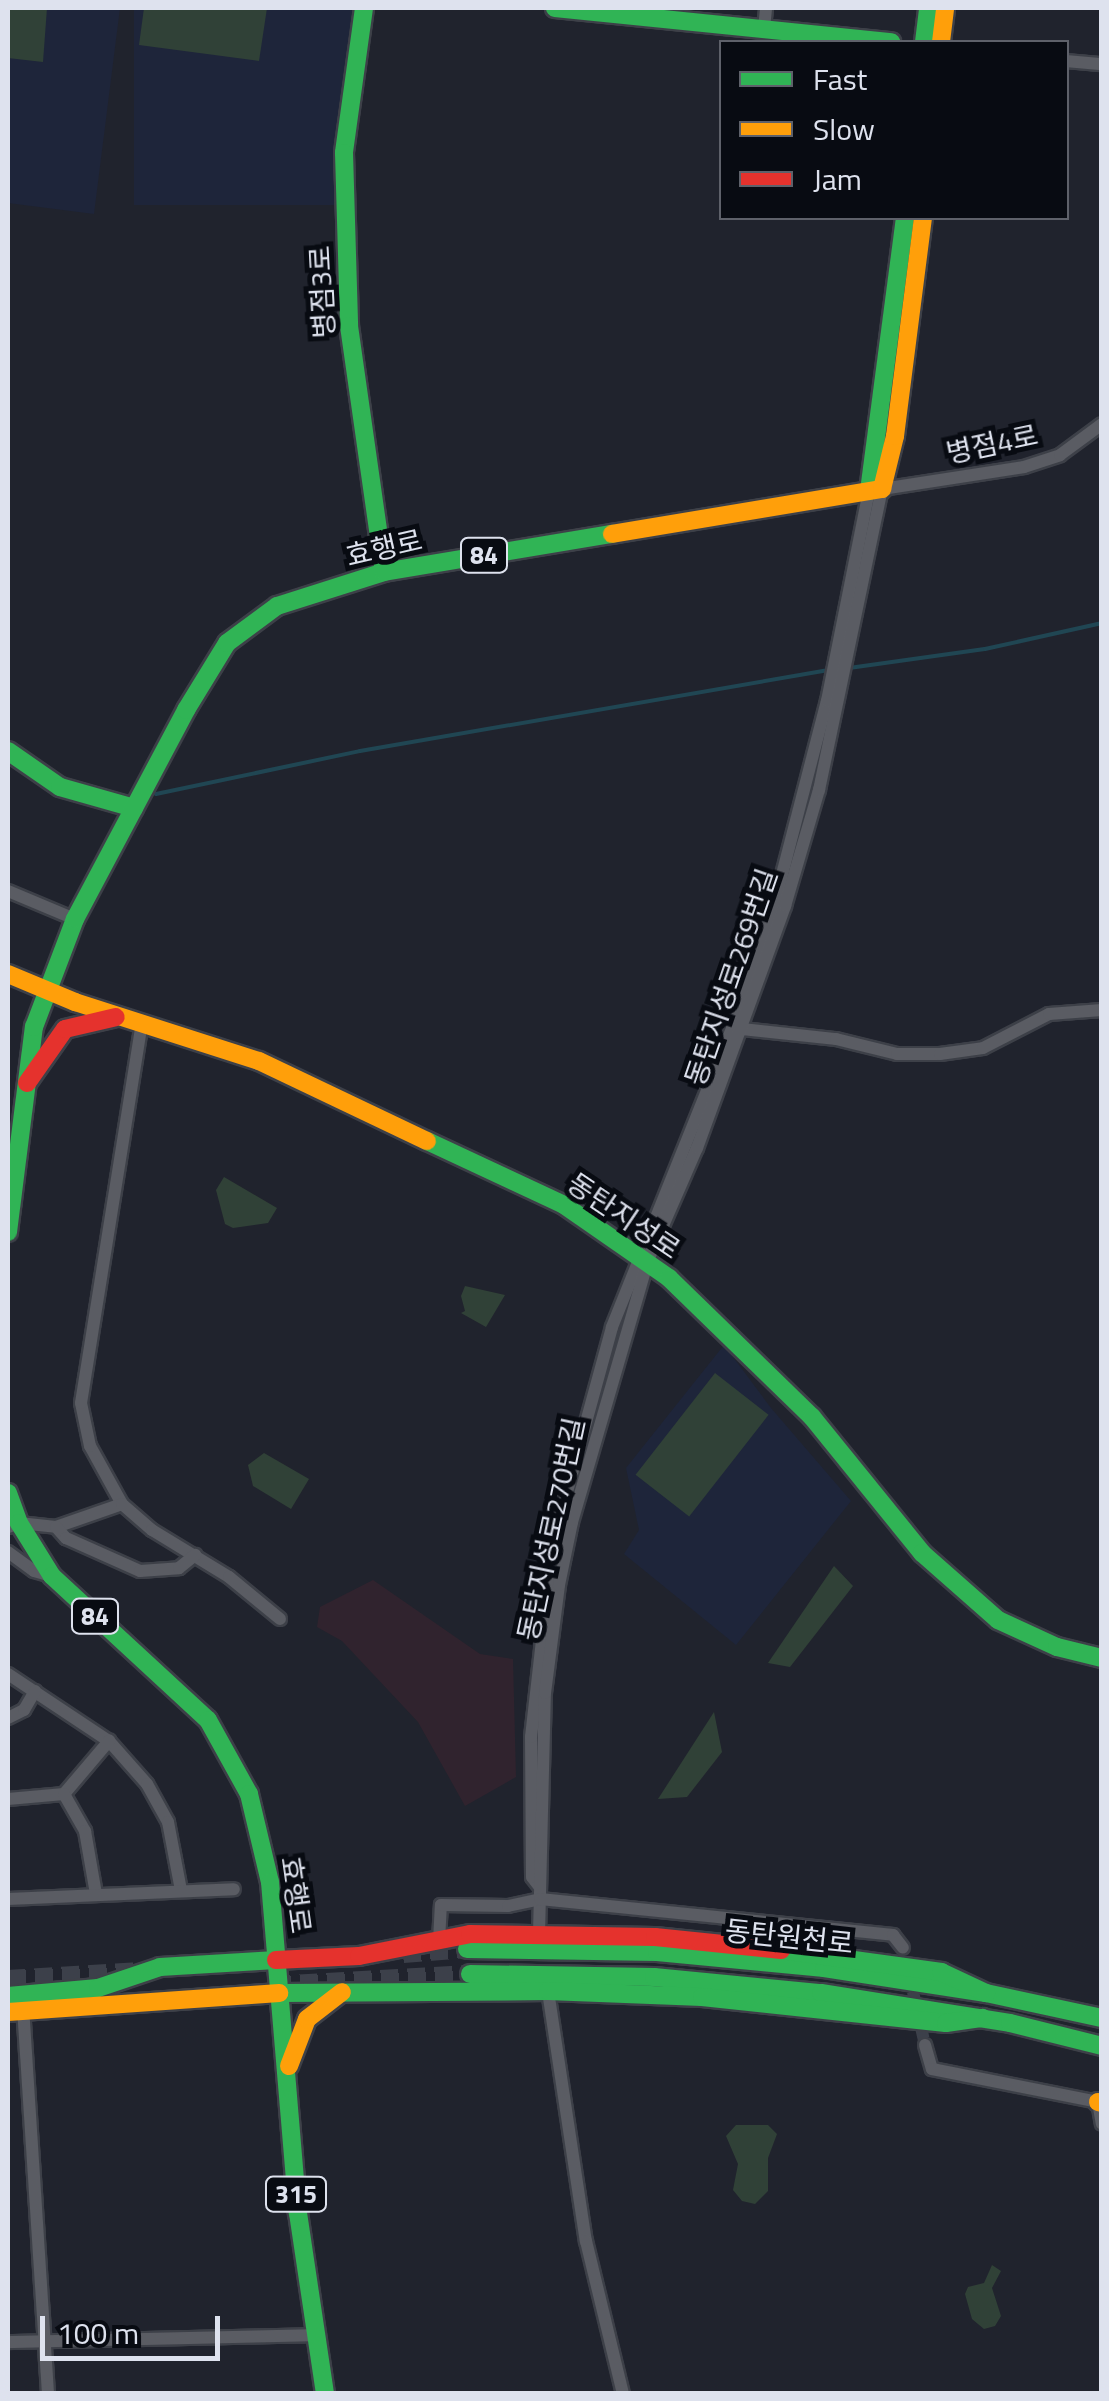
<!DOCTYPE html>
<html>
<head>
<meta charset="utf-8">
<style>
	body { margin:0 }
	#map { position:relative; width:1109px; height:2401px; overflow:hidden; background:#20232d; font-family:"Titillium Web","Noto Sans KR",sans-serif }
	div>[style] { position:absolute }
	.commercial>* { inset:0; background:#30232e }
	.built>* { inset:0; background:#1e253a; transform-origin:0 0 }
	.green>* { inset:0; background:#304137; transform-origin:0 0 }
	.stream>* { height:4px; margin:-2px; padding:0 2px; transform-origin:2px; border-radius:2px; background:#204653 }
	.street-tunnel>* { height:12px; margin-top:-6px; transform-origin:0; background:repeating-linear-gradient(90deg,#3c404a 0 12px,transparent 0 18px) }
	.secondary-tunnel>* { height:18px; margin-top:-9px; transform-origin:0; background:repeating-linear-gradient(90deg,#3c404a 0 18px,transparent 0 27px) }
	.roads { filter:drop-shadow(2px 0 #3d4048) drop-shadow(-2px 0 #3d4048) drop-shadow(0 2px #3d4048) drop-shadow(0 -2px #3d4048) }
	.street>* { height:12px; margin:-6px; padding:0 6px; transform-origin:6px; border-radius:6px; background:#5a5c63 }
	.fast>* { height:18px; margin:-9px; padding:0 9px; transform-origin:9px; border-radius:9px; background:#30b455 }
	.slow>* { height:18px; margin:-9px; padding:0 9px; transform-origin:9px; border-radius:9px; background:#ff9f0a }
	.jam>* { height:18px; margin:-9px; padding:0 9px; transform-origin:9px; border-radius:9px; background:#e5322d }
	span { translate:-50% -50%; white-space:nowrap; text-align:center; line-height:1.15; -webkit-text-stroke:10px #080b12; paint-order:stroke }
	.shield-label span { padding:2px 8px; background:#080b12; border:2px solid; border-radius:8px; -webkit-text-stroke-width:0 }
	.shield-label { font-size:25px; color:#dee2ee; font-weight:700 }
	.street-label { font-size:28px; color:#dee2ee }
	.frame { position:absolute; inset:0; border:10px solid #dee2ee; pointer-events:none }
	.legend { position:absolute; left:719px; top:40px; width:350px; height:180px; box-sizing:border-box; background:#080b12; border:2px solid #5e616a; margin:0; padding:12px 18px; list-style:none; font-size:30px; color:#dee2ee }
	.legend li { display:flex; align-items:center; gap:20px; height:50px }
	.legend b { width:50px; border:2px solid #5e616a }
	.scale { position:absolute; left:40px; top:2316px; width:180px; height:45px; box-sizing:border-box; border:5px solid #dee2ee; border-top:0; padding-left:12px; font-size:30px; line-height:35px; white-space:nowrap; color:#dee2ee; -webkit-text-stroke:8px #080b12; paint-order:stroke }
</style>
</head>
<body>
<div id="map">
	<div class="commercial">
		<i style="clip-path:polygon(373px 1580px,480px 1654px,513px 1659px,516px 1777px,465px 1806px,418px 1722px,342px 1641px,317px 1627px,320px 1607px)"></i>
	</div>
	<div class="built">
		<i style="clip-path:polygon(8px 8px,120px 8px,94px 214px,8px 203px)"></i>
		<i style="left:134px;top:8px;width:219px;height:197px"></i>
		<i style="clip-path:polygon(724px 1345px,771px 1408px,851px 1501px,736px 1645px,624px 1554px,639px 1530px,626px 1468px)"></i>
	</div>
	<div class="green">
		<i style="clip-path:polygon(8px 8px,47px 8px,43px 62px,8px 58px)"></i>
		<i style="clip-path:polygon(144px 8px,267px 8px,259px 61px,139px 45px)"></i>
		<i style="clip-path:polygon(224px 1177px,277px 1208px,268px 1223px,233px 1228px,225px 1224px,216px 1190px)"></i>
		<i style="clip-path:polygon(465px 1286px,505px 1295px,486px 1327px,461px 1313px,465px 1311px,461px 1296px)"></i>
		<i style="left:715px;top:1373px;width:68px;height:129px;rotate:38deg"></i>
		<i style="clip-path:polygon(264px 1453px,309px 1479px,291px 1509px,253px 1486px,248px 1465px)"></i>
		<i style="clip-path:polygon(834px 1566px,853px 1586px,790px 1667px,768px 1663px)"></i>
		<i style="clip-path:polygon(714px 1712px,722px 1752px,687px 1797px,658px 1799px)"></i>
		<i style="clip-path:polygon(736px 2125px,768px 2125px,777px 2134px,768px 2158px,768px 2191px,755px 2204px,742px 2201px,733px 2190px,738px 2164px,726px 2136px)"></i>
		<i style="clip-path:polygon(992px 2265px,1001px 2271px,992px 2288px,1001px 2316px,995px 2326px,984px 2329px,972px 2319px,965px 2294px,968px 2287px,984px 2283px)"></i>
	</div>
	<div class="stream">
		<i style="left:849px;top:668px;width:137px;rotate:-8deg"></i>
		<i style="left:985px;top:649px;width:120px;rotate:-12.5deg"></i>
		<i style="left:156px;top:794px;width:208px;rotate:-11.9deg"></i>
		<i style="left:360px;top:751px;width:477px;rotate:-9.8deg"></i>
	</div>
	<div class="street-tunnel">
		<i style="left:909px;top:1974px;width:73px;rotate:77.3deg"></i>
	</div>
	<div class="secondary-tunnel">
		<i style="left:403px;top:1954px;width:64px;rotate:-4.5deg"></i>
		<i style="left:8px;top:1979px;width:129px;rotate:-3.5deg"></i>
		<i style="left:273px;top:1985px;width:197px;rotate:-3.2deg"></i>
	</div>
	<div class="roads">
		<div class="street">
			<i style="left:764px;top:28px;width:20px;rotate:-84deg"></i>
			<i style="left:1066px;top:61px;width:36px;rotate:5deg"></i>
			<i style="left:8px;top:891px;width:73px;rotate:22.7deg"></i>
			<i style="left:742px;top:1029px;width:95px;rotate:6.1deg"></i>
			<i style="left:836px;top:1039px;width:63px;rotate:13.8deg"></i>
			<i style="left:897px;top:1054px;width:43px"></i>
			<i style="left:940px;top:1054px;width:43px;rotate:-7.9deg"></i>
			<i style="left:983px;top:1048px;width:74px;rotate:-27.3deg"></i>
			<i style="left:1049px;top:1014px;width:53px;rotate:-4.3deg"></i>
			<i style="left:122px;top:1504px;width:66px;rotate:-118.9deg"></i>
			<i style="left:90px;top:1446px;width:44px;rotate:-101.8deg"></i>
			<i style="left:81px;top:1403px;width:385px;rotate:-80.9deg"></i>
			<i style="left:8px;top:1527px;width:12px;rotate:-20deg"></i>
			<i style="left:19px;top:1523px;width:37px;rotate:6deg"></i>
			<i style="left:56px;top:1527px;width:70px;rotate:-19.2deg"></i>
			<i style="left:122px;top:1504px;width:40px;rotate:41deg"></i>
			<i style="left:152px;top:1530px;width:90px;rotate:31.4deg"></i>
			<i style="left:229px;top:1577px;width:66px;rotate:39.5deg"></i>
			<i style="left:56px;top:1527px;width:15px;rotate:48deg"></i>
			<i style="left:66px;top:1538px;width:81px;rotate:24deg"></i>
			<i style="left:140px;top:1571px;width:39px;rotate:-4deg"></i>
			<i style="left:179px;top:1568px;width:21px;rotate:-39deg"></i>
			<i style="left:8px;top:1552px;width:32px;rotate:36deg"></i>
			<i style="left:34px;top:1571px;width:19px;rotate:16deg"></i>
			<i style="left:8px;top:1674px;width:121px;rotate:33.6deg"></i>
			<i style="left:109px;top:1741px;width:57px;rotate:48.5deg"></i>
			<i style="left:147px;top:1784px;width:43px;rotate:61.1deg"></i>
			<i style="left:168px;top:1822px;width:69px;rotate:79.2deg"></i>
			<i style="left:8px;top:1718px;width:18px;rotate:-27deg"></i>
			<i style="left:24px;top:1710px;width:22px;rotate:-60deg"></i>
			<i style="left:64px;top:1794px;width:70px;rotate:-49.7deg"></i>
			<i style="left:8px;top:1799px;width:56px;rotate:-5.1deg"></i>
			<i style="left:64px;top:1794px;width:43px;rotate:60.4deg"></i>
			<i style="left:85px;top:1831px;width:64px;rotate:80.1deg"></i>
			<i style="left:539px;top:1886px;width:11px;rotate:-128deg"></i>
			<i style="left:532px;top:1877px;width:140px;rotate:-90.4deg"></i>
			<i style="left:531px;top:1737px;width:195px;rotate:-83.5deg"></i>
			<i style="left:553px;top:1543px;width:224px;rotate:-74.7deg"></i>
			<i style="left:612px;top:1327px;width:338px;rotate:-68.1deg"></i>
			<i style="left:738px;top:1013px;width:125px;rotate:-71.9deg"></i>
			<i style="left:777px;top:894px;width:199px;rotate:-75.5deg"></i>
			<i style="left:827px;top:701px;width:214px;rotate:-78.7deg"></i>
			<i style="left:8px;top:1899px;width:226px;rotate:-2.5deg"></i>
			<i style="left:539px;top:1934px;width:241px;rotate:-88.6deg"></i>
			<i style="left:545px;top:1693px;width:109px;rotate:-82.6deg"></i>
			<i style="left:559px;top:1585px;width:64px;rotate:-78.3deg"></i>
			<i style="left:572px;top:1522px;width:273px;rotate:-73.8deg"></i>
			<i style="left:648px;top:1260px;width:122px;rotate:-66.4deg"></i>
			<i style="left:697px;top:1148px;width:258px;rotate:-70deg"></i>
			<i style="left:785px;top:906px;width:121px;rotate:-73.7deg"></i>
			<i style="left:819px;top:790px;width:308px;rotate:-78.2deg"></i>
			<i style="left:882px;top:489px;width:144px;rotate:-8.8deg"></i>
			<i style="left:1024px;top:467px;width:38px;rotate:-18deg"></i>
			<i style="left:1060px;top:455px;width:52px;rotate:-36.4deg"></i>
			<i style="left:439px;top:1941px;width:36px;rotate:-87deg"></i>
			<i style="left:441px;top:1905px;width:67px;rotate:0.9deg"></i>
			<i style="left:508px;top:1906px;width:33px;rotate:-12deg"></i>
			<i style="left:540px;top:1899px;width:355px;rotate:5.8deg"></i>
			<i style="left:893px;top:1935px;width:16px;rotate:52deg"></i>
			<i style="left:548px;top:1991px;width:253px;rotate:81.4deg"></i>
			<i style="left:586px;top:2241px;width:157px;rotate:76.4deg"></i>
			<i style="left:23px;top:2007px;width:388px;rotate:86.3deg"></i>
			<i style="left:925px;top:2045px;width:25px;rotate:74deg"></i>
			<i style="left:932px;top:2069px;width:169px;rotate:11.2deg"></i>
			<i style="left:1098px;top:2102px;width:22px;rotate:80deg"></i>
			<i style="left:8px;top:2342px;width:307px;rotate:-1.3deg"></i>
		</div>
		<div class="fast">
			<i style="left:364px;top:8px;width:146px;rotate:97.9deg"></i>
			<i style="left:344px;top:153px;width:173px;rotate:88.3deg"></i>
			<i style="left:349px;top:326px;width:248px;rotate:81.9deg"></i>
			<i style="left:555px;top:8px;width:338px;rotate:5.8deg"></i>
			<i style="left:924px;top:42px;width:34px;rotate:-83deg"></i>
			<i style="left:869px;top:491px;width:275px;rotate:-82.5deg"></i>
			<i style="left:8px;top:751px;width:63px;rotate:34.7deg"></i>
			<i style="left:60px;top:787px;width:77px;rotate:15.8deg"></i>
			<i style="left:427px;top:1141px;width:151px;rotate:25deg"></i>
			<i style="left:564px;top:1205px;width:128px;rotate:34.8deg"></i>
			<i style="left:669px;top:1278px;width:199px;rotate:44.2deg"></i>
			<i style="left:812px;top:1417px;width:175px;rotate:51deg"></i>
			<i style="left:922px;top:1553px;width:101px;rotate:41.4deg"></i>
			<i style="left:998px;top:1620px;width:65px;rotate:24.6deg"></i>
			<i style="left:1057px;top:1647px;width:46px;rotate:13.7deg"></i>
			<i style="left:8px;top:1232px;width:207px;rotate:-82.8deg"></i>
			<i style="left:34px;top:1027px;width:116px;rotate:-69.2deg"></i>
			<i style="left:75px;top:919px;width:237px;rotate:-62deg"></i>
			<i style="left:186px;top:710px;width:79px;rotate:-58.5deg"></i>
			<i style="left:227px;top:643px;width:62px;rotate:-36.5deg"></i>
			<i style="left:277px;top:606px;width:112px;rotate:-17.6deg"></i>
			<i style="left:384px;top:572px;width:231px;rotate:-9.5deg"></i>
			<i style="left:8px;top:1493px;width:32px;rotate:70deg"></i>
			<i style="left:19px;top:1523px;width:62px;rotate:58.1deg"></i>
			<i style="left:52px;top:1576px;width:212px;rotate:42.7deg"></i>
			<i style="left:208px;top:1720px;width:85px;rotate:61deg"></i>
			<i style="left:249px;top:1794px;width:90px;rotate:76.6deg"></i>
			<i style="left:270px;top:1882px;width:332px;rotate:85.2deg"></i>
			<i style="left:298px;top:2213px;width:183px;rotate:81.5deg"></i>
			<i style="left:467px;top:1949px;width:190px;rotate:0.9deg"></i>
			<i style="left:657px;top:1952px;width:168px;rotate:5.5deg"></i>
			<i style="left:824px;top:1968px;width:164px;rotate:8.8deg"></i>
			<i style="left:986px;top:1993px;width:119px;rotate:12.2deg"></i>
			<i style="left:781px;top:1950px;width:162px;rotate:7.8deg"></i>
			<i style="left:941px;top:1972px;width:50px;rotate:25deg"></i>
			<i style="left:470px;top:1974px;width:184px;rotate:0.9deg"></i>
			<i style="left:654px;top:1977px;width:168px;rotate:5.5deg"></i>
			<i style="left:821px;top:1993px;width:191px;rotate:9deg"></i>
			<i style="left:1010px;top:2023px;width:95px;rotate:14deg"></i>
			<i style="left:279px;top:1993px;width:269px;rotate:-0.4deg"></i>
			<i style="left:548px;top:1991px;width:154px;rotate:2.2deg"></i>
			<i style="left:702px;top:1997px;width:245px;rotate:6.1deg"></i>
			<i style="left:946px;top:2023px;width:37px;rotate:-8deg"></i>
			<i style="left:8px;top:1996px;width:90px;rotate:-5.1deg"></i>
			<i style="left:98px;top:1988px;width:65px;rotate:-18.7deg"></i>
			<i style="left:160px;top:1967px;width:116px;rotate:-3.5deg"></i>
		</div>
		<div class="slow">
			<i style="left:941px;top:42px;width:34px;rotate:-83deg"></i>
			<i style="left:612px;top:534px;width:274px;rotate:-9.5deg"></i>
			<i style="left:882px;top:489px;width:55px;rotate:-76.2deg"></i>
			<i style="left:895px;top:436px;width:220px;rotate:-82.7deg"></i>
			<i style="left:8px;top:974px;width:73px;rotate:22.7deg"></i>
			<i style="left:75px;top:1002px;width:193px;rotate:17.8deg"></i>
			<i style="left:259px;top:1061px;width:186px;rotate:25.5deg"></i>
			<i style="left:8px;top:2012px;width:272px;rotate:-4deg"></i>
			<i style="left:289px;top:2066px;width:50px;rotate:-69deg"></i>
			<i style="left:307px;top:2019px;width:44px;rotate:-37.6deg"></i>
			<i style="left:1098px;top:2102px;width:4px;rotate:14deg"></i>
		</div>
		<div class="jam">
			<i style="left:27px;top:1083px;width:66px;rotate:-54.9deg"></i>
			<i style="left:65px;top:1029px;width:52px;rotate:-13.2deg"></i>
			<i style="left:276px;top:1960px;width:83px;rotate:-2.8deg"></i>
			<i style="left:359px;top:1956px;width:113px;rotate:-11.2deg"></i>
			<i style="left:470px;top:1934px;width:185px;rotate:0.9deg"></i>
			<i style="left:655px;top:1937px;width:127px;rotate:5.9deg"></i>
		</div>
	</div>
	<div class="shield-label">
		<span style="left:484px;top:555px">84</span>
		<span style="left:95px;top:1616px">84</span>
		<span style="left:296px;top:2194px">315</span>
	</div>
	<div class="street-label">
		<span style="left:322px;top:292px;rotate:-93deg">병점3로</span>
		<span style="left:992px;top:444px;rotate:-12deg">병점4로</span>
		<span style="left:384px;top:548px;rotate:-13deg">효행로</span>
		<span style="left:731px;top:977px;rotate:-71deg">동탄지성로269번길</span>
		<span style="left:624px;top:1216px;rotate:34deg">동탄지성로</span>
		<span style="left:551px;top:1529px;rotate:-78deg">동탄지성로270번길</span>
		<span style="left:296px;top:1895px;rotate:82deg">효행로</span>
		<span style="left:789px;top:1937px;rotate:6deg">동탄원천로</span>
	</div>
	<div class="frame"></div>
	<ul class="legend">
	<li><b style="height:12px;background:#30b455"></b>Fast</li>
	<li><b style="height:12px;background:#ff9f0a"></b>Slow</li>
	<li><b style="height:12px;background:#e5322d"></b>Jam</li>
	</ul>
	<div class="scale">100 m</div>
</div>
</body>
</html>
